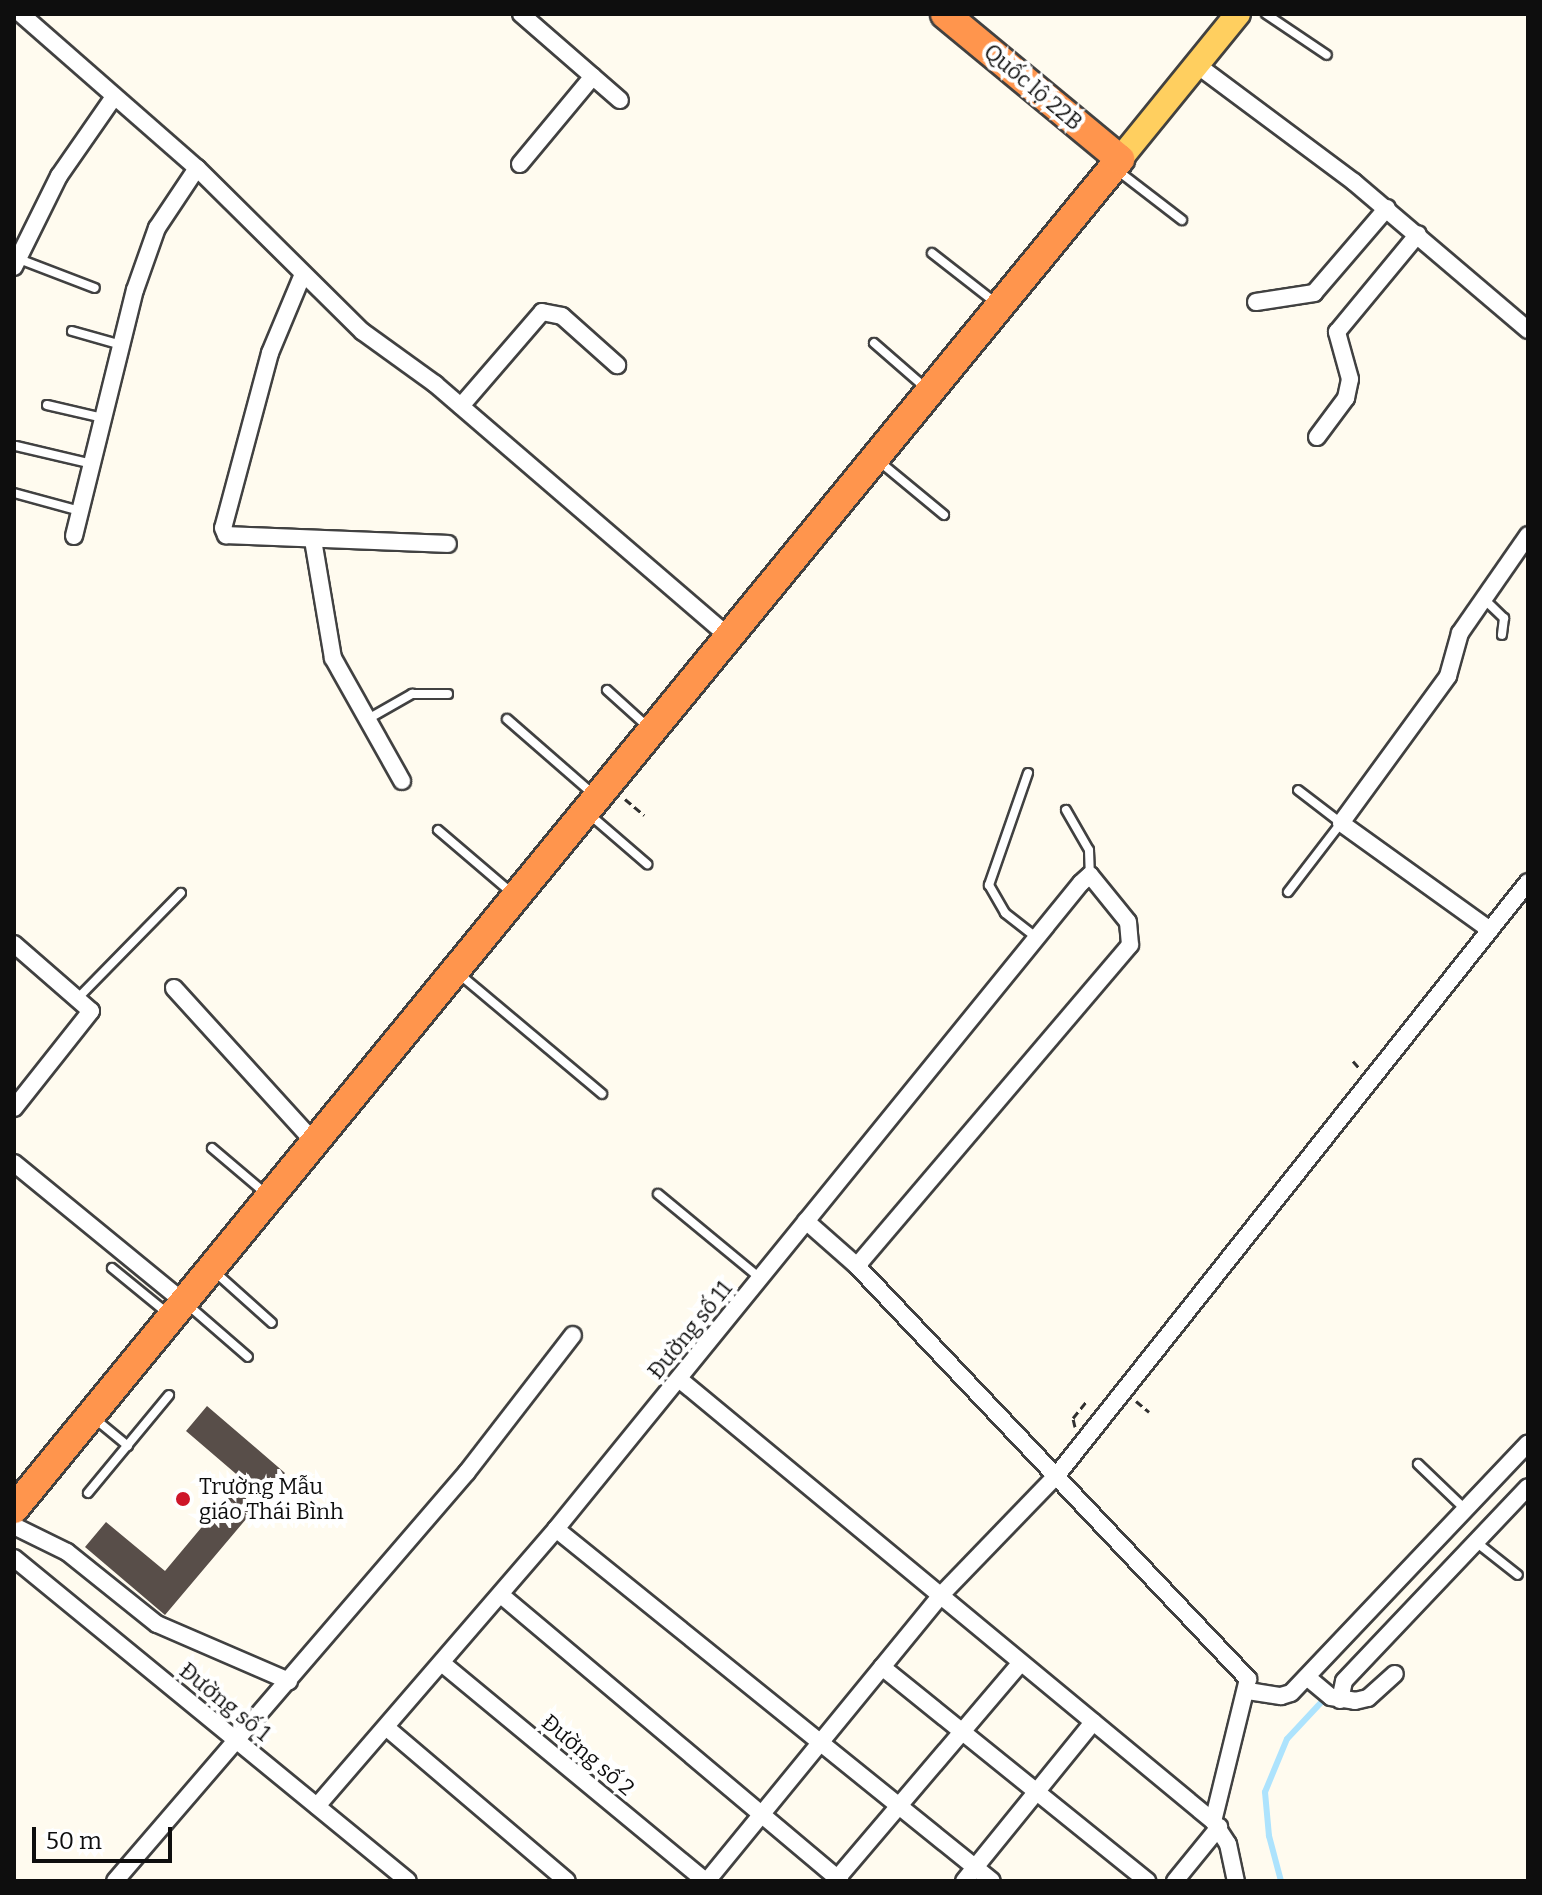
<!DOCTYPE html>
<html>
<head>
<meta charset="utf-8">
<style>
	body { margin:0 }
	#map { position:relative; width:1542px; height:1895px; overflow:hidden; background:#fffbef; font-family:Bitter,serif }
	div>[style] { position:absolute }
	.stream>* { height:6px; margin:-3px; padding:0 3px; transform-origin:3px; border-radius:3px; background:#ade3fd }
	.building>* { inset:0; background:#584e49 }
	.path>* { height:3px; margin-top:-1.5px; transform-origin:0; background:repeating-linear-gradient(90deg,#303030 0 8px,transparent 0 12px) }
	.roads { filter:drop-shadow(2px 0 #414141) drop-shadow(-2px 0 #414141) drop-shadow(0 2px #414141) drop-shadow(0 -2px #414141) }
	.lane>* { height:8px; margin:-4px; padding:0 4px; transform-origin:4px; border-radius:4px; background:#fff }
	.street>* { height:16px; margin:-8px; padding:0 8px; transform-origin:8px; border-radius:8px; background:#fff }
	.primary>* { height:24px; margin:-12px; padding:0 12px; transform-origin:12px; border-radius:12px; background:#ffcf5f }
	.highway>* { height:28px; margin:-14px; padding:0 14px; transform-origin:14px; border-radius:14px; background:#ff954d }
	.dots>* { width:22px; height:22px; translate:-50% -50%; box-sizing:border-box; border:4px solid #fff; border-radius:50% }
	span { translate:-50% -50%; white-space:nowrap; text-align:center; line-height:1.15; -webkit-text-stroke:8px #fff; paint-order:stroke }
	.street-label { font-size:22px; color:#0e0e0e }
	.poi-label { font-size:22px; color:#0e0e0e }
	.left { translate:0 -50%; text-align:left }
	.frame { position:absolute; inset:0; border:16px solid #0e0e0e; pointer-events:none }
	.scale { position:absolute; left:32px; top:1827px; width:140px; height:36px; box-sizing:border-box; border:4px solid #0e0e0e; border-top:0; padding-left:10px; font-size:24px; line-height:28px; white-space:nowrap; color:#0e0e0e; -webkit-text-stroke:6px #fff; paint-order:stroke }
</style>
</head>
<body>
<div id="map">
	<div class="stream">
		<i style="left:1281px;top:1881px;width:47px;rotate:-104.9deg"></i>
		<i style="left:1269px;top:1836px;width:44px;rotate:-95.2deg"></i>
		<i style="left:1265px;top:1792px;width:57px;rotate:-67.5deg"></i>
		<i style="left:1287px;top:1739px;width:60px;rotate:-47deg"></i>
	</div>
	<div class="building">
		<i style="clip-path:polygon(207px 1406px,285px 1473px,165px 1615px,85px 1547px,106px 1522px,165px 1571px,242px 1479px,186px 1431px)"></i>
	</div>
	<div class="path">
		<i style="left:625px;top:799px;width:25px;rotate:40deg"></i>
		<i style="left:1353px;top:1061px;width:11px;rotate:49deg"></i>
		<i style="left:1136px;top:1401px;width:17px;rotate:40deg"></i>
		<i style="left:1075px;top:1427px;width:9px;rotate:-103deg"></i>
		<i style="left:1073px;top:1418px;width:21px;rotate:-51deg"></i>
	</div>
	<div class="roads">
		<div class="lane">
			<i style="left:1266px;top:14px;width:73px;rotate:33.9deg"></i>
			<i style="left:1117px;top:170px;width:82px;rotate:37.6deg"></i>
			<i style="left:932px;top:253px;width:81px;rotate:38deg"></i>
			<i style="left:19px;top:259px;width:81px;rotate:20.9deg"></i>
			<i style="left:72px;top:331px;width:51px;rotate:15.9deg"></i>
			<i style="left:874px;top:343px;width:70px;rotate:41deg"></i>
			<i style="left:47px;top:405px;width:57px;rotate:13.1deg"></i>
			<i style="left:16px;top:446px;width:78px;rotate:13.3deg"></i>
			<i style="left:880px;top:462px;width:83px;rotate:39.6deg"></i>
			<i style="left:14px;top:493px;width:68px;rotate:15.3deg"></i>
			<i style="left:1484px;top:599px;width:28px;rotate:44deg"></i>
			<i style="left:1504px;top:618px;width:17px;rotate:97deg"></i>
			<i style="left:607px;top:690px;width:55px;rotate:42.1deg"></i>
			<i style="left:368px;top:719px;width:51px;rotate:-29.6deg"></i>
			<i style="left:412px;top:694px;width:36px"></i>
			<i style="left:507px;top:719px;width:114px;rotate:41.1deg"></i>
			<i style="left:1028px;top:773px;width:119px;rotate:109.2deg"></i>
			<i style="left:989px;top:885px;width:32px;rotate:60deg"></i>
			<i style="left:1005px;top:913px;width:39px;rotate:38deg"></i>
			<i style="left:1066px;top:810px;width:46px;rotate:60.1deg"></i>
			<i style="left:1089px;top:850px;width:25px;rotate:88deg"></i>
			<i style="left:589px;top:814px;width:77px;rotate:40.8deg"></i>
			<i style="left:438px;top:830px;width:99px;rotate:40.5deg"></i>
			<i style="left:1288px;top:892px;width:87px;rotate:-52.5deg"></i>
			<i style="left:1341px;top:823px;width:54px;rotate:-142.5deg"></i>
			<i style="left:458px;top:973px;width:188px;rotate:40deg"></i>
			<i style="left:78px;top:998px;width:147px;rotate:-45.6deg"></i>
			<i style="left:212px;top:1148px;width:70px;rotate:40.3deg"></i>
			<i style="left:658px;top:1194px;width:132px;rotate:39.5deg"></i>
			<i style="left:112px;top:1268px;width:71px;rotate:39.3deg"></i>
			<i style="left:215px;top:1272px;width:76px;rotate:41.8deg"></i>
			<i style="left:188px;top:1305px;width:79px;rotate:40.9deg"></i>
			<i style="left:94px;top:1418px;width:44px;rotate:39.5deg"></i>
			<i style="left:1418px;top:1464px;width:65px;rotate:43.8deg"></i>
			<i style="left:88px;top:1493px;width:127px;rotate:-50.4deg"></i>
			<i style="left:1476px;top:1542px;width:53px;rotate:38.2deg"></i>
		</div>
		<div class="street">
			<i style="left:21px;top:14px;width:234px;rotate:41.2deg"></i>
			<i style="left:197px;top:168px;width:233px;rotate:44.7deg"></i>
			<i style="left:363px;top:332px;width:89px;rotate:35.8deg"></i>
			<i style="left:435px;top:384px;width:389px;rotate:40.7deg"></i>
			<i style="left:521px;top:14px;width:131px;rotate:41deg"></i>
			<i style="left:1197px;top:65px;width:196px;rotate:36.7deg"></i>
			<i style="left:1354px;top:182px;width:228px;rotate:40.4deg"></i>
			<i style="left:520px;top:164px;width:114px;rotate:-50.3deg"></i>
			<i style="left:14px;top:267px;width:102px;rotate:-63.7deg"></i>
			<i style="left:59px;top:176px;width:96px;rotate:-55.2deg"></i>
			<i style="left:303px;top:274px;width:86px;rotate:112.7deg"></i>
			<i style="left:270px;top:353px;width:181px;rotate:105deg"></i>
			<i style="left:223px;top:528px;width:8px;rotate:67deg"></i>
			<i style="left:226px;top:535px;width:222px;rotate:2.3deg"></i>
			<i style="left:1256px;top:302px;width:59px;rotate:-8.8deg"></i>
			<i style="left:1314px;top:293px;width:112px;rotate:-49.3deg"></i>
			<i style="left:461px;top:406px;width:124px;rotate:-49.2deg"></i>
			<i style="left:542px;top:312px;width:20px;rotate:11deg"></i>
			<i style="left:562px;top:316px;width:74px;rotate:41.7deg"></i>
			<i style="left:1317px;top:437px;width:49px;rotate:-53.4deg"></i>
			<i style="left:1346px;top:398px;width:19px;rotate:-78deg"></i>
			<i style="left:1350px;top:379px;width:49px;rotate:-105.5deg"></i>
			<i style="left:1337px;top:332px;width:127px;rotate:-50.4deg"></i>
			<i style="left:74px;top:536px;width:253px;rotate:-76.1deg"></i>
			<i style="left:135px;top:290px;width:66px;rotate:-70.5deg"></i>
			<i style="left:157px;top:228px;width:72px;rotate:-56.3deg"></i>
			<i style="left:313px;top:540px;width:120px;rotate:80.4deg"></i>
			<i style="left:333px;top:658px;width:141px;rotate:60.7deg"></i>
			<i style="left:1490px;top:930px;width:183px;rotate:-144.3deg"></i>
			<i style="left:1341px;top:823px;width:182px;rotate:-53.9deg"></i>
			<i style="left:1448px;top:676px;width:45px;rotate:-74.4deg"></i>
			<i style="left:1460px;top:633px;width:119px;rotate:-55.2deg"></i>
			<i style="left:14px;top:944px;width:102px;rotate:41deg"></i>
			<i style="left:91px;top:1011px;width:124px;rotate:128.4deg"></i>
			<i style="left:174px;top:988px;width:210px;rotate:47.7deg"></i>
			<i style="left:14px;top:1163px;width:220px;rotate:39.3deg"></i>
			<i style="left:857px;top:1266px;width:569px;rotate:46.57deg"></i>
			<i style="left:1248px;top:1679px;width:146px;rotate:103.8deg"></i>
			<i style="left:679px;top:1379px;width:693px;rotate:39.62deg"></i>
			<i style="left:1213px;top:1821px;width:27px;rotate:57deg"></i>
			<i style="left:1228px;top:1844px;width:38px;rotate:78deg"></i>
			<i style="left:14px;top:1526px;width:59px;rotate:26.1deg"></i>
			<i style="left:67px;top:1552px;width:115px;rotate:38.7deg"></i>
			<i style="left:157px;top:1624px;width:144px;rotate:23.4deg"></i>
			<i style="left:556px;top:1529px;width:560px;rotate:38.92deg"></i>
			<i style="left:14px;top:1558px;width:509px;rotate:39.34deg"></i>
			<i style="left:501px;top:1595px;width:444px;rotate:40.1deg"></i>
			<i style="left:443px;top:1664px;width:340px;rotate:39.6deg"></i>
			<i style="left:882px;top:1667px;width:341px;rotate:38.9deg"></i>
			<i style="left:1307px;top:1677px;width:31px;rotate:40deg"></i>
			<i style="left:1331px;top:1697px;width:24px;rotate:9deg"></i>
			<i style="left:1355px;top:1701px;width:13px;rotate:-13deg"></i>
			<i style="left:1368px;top:1698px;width:36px;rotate:-42deg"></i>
			<i style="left:1248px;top:1691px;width:33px;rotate:9deg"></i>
			<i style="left:1281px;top:1696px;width:10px;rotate:-17deg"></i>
			<i style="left:1291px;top:1693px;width:344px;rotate:-46.5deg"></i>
			<i style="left:1340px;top:1700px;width:19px;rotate:-78deg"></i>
			<i style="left:1344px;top:1681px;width:267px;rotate:-46.5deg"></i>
			<i style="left:387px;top:1728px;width:236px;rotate:40.4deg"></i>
			<i style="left:317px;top:1806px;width:366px;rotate:-49.2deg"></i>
			<i style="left:556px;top:1529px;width:832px;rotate:-50.9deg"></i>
			<i style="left:1081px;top:883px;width:12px;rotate:-42deg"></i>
			<i style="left:1090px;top:875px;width:60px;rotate:51deg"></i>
			<i style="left:1128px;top:922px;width:23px;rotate:85deg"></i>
			<i style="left:1130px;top:945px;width:421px;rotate:130.4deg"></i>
			<i style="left:857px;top:1266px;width:68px;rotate:-138.6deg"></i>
			<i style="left:115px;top:1881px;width:540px;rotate:-49.28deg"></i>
			<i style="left:467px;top:1472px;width:173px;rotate:-52.3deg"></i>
			<i style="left:707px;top:1881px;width:370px;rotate:-50.7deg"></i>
			<i style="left:941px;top:1595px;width:167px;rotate:-46deg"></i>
			<i style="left:1057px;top:1475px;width:757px;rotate:-51.54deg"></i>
			<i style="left:835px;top:1881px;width:285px;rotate:-49.6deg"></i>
			<i style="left:964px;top:1881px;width:205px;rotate:-50.9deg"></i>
			<i style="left:1175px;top:1881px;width:70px;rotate:-50.8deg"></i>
		</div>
		<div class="primary">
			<i style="left:1120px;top:159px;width:187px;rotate:-50.9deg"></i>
		</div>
		<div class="highway">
			<i style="left:14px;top:1509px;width:1745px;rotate:-50.67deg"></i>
			<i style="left:1120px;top:159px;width:227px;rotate:-140.4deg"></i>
		</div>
	</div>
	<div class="dots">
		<i style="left:183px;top:1499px;background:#ce1629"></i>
	</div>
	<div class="street-label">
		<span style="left:1033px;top:87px;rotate:40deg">Quốc lộ 22B</span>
		<span style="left:690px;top:1330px;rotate:-51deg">Đường số 11</span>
		<span style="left:225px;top:1702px;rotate:39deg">Đường số 1</span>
		<span style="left:588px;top:1755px;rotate:40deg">Đường số 2</span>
	</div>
	<div class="poi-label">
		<span class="left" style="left:199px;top:1499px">Trường Mẫu<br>giáo Thái Bình</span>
	</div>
	<div class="frame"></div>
	<div class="scale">50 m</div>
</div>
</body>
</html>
